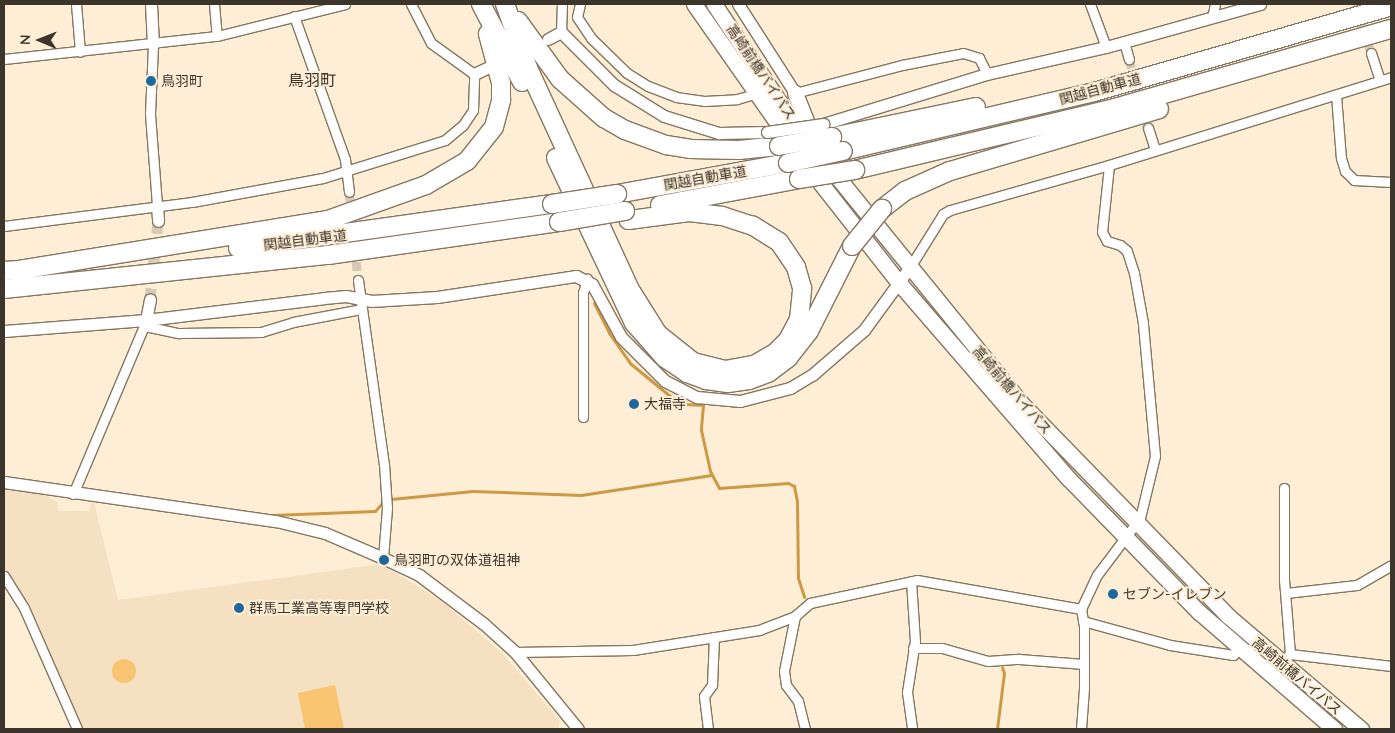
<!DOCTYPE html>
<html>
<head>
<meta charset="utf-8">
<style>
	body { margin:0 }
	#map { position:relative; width:1395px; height:733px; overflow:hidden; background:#feeed6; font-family:Quicksand,"Noto Sans JP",sans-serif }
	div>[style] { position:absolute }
	.built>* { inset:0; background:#f5e0c2 }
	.green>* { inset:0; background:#f9c472 }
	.round { border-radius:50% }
	.stream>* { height:3px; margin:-1.5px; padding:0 1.5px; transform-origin:1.5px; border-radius:1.5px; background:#cc9945 }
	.minor-tunnel>* { height:9px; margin-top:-4.5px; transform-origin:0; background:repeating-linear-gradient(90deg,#d7c9b4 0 9px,transparent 0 13.5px) }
	.tertiary-tunnel>* { height:11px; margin-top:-5.5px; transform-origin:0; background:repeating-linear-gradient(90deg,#d7c9b4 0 11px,transparent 0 16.5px) }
	.roads { filter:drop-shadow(1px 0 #857661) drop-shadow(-1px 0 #857661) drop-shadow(0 1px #857661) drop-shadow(0 -1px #857661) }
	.minor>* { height:9px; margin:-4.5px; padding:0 4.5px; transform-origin:4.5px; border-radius:4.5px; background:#fff }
	.tertiary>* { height:11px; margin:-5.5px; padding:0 5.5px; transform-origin:5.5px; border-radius:5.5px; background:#fff }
	.trunk>* { height:15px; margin:-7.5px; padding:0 7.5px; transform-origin:7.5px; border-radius:7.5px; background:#fff }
	.motorway>* { height:18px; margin:-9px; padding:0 9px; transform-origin:9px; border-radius:9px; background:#fff }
	.bridges { filter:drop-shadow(1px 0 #857661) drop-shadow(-1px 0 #857661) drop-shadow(0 1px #857661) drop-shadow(0 -1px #857661) }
	.tertiary-bridge>* { height:11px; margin:-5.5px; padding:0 5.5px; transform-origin:5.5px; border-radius:5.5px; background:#fff }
	.motorway-bridge>* { height:18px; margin:-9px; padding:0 9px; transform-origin:9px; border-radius:9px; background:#fff }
	.dots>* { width:14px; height:14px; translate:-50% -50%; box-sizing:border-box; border:2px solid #feeed6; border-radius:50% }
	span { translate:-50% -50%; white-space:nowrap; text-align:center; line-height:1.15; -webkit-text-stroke:4px #feeed6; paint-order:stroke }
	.street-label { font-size:14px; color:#3c352c }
	.poi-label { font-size:14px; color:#3c352c }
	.left { translate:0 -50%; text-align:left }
	.quarter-label { font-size:16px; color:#3c352c }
	.frame { position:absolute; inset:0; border:5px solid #3c352c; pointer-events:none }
	.north { position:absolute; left:15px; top:15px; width:50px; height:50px; -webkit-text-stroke:4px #feeed6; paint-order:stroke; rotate:271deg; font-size:14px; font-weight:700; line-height:20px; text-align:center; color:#3c352c }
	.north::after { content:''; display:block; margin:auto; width:18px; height:22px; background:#3c352c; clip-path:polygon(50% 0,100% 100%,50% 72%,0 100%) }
</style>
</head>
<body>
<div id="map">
	<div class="built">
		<i style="clip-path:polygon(4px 488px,45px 495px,57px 502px,58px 511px,89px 511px,93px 498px,118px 600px,381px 564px,444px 603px,503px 654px,560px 721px,558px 729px,82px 729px,31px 612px,4px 570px)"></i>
	</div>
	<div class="green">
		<i class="round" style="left:112px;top:659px;width:24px;height:24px"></i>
		<i style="clip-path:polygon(335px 685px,344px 729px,305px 729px,298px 693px)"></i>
	</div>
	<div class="stream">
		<i style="left:594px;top:303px;width:34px;rotate:63deg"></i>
		<i style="left:609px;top:333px;width:38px;rotate:55deg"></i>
		<i style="left:631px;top:364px;width:50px;rotate:39.4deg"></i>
		<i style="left:670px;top:396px;width:17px;rotate:28deg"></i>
		<i style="left:685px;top:404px;width:18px;rotate:3deg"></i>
		<i style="left:703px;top:405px;width:25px;rotate:95deg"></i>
		<i style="left:701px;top:430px;width:42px;rotate:77.6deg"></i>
		<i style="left:710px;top:471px;width:19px;rotate:62deg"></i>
		<i style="left:719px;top:488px;width:69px;rotate:-4.1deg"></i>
		<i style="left:788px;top:483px;width:7px;rotate:27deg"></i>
		<i style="left:794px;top:486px;width:15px;rotate:79deg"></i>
		<i style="left:797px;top:501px;width:77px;rotate:89.3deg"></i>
		<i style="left:798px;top:578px;width:20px;rotate:72deg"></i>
		<i style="left:272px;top:515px;width:103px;rotate:-2.2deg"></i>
		<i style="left:375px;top:511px;width:13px;rotate:-48deg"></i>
		<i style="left:384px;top:501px;width:7px;rotate:-16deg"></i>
		<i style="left:391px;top:499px;width:82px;rotate:-5.6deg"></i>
		<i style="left:473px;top:491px;width:108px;rotate:2.1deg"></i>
		<i style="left:581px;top:495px;width:132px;rotate:-8.7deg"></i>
		<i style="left:997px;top:729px;width:56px;rotate:-82.9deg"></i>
		<i style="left:1004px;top:673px;width:6px;rotate:-108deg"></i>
	</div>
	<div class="minor-tunnel">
		<i style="left:1356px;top:4px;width:51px;rotate:73deg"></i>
		<i style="left:1129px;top:59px;width:72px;rotate:74.6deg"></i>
		<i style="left:349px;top:192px;width:43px;rotate:84.7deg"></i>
		<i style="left:355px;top:248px;width:32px;rotate:85deg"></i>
	</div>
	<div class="tertiary-tunnel">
		<i style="left:150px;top:299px;width:78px;rotate:-84.1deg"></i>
	</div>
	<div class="roads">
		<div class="minor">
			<i style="left:76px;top:4px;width:48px;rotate:85.2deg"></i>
			<i style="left:214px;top:4px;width:32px;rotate:85deg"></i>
			<i style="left:580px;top:4px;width:13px;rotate:103deg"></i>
			<i style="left:577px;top:17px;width:25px;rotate:56deg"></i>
			<i style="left:591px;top:38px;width:50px;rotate:44.2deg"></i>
			<i style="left:627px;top:73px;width:25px;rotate:32deg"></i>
			<i style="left:648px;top:86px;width:30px;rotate:21deg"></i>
			<i style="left:676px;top:97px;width:28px;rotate:8deg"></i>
			<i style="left:704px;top:101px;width:33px;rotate:-3deg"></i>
			<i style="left:737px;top:99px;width:19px;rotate:-16deg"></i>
			<i style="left:1090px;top:4px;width:46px;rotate:69.6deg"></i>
			<i style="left:294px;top:16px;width:152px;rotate:70.4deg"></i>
			<i style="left:345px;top:159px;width:33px;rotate:83deg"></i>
			<i style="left:1212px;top:18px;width:14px;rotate:-78deg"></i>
			<i style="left:561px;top:32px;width:28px;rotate:-88deg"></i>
			<i style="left:1124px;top:42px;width:18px;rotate:74deg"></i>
			<i style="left:153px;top:45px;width:69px;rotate:92.5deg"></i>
			<i style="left:150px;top:114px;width:91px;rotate:85.6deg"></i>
			<i style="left:1371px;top:53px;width:29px;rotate:72deg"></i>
			<i style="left:4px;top:59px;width:214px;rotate:-6.2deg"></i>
			<i style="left:217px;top:36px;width:132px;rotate:-14deg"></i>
			<i style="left:795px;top:93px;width:111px;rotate:-14.7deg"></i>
			<i style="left:902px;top:65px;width:62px;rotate:-11.1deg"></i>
			<i style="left:963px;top:53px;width:17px;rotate:17deg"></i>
			<i style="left:979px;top:58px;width:18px;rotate:63deg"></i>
			<i style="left:1336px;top:95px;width:63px;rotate:85.5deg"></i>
			<i style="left:1341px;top:158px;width:14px;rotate:73deg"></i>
			<i style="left:1345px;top:171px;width:13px;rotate:45deg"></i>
			<i style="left:1354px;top:180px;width:37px;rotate:3deg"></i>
			<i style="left:1148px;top:128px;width:23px;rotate:72deg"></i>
			<i style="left:4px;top:226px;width:190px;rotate:-7.3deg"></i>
			<i style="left:192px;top:202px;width:133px;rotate:-10.4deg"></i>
			<i style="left:323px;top:178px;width:128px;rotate:-17.3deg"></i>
			<i style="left:445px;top:140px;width:23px;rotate:-40deg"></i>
			<i style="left:463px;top:125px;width:18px;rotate:-56deg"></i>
			<i style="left:473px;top:110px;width:36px;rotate:-88deg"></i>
			<i style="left:474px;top:74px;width:53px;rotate:-144.2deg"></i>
			<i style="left:431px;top:43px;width:44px;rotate:-117.1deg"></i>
			<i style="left:910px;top:267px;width:62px;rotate:-58.1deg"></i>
			<i style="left:943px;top:214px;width:8px;rotate:-30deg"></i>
			<i style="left:950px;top:210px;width:165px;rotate:-15.8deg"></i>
			<i style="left:1109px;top:165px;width:295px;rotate:-17.3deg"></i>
			<i style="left:358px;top:280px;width:186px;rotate:82deg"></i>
			<i style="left:384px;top:464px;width:44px;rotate:86.1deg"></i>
			<i style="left:387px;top:508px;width:50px;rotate:94.6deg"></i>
			<i style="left:145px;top:326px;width:35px;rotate:12deg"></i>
			<i style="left:179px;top:333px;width:82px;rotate:-0.7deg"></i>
			<i style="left:261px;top:332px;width:34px;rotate:-17deg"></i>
			<i style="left:293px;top:322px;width:69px;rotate:-10.8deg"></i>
			<i style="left:583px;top:417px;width:124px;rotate:-90deg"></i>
			<i style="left:583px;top:293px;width:15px;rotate:-74deg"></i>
			<i style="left:73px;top:494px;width:188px;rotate:-67.1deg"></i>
			<i style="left:4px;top:576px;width:38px;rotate:58deg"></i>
			<i style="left:24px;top:608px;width:132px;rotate:66.3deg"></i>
			<i style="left:911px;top:581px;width:60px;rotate:86.2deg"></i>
			<i style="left:915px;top:641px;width:52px;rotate:98.9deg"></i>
			<i style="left:907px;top:692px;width:37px;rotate:82deg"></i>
			<i style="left:1286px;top:593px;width:71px;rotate:-6.4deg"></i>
			<i style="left:1357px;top:585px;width:39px;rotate:-30deg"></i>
			<i style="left:795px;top:616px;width:56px;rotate:101.3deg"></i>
			<i style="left:784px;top:671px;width:14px;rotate:82deg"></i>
			<i style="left:786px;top:685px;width:20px;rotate:53deg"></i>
			<i style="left:798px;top:701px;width:29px;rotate:76deg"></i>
			<i style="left:1083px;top:621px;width:90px;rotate:15.4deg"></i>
			<i style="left:1170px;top:645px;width:64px;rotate:9deg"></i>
			<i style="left:1233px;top:655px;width:10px;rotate:-45deg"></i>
			<i style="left:913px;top:648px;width:29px"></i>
			<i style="left:942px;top:648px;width:48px;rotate:15.8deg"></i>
			<i style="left:988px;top:661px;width:31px;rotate:-4deg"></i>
			<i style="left:1019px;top:659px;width:65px;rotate:4.4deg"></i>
			<i style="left:515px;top:652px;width:118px;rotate:-1deg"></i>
			<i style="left:633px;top:650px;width:128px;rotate:-9deg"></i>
			<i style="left:759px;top:630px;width:39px;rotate:-21deg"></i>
			<i style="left:795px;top:616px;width:20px;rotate:-41deg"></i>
			<i style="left:810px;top:603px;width:109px;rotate:-12.1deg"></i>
			<i style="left:917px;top:580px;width:167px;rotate:10deg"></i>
			<i style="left:1290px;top:654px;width:102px;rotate:6.8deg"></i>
			<i style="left:1280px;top:663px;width:13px;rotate:-42deg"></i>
			<i style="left:1290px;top:654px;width:74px;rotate:-94.6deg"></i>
			<i style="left:1284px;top:580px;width:92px;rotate:-90deg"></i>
			<i style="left:708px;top:729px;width:33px;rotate:-97deg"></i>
			<i style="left:704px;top:696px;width:14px;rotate:-54deg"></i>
			<i style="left:712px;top:685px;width:48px;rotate:-87.6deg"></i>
			<i style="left:1081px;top:729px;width:41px;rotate:-85.8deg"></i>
			<i style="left:1084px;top:688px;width:62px;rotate:-90deg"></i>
			<i style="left:1084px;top:626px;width:17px;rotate:-100deg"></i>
			<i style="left:1081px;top:609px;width:38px;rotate:-65deg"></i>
			<i style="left:1097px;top:575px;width:71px;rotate:-53deg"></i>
			<i style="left:1140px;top:518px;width:64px;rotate:-76.4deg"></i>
			<i style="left:1155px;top:456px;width:134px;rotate:-95.2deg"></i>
			<i style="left:1143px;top:323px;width:51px;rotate:-100.2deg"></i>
			<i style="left:1134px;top:273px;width:23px;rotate:-108deg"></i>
			<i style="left:1127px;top:251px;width:9px;rotate:-139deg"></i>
			<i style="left:1120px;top:245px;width:14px;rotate:-163deg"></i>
			<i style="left:1107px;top:241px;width:10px;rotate:-119deg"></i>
			<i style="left:1102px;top:232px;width:67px;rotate:-84deg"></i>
		</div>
		<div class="tertiary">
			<i style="left:151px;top:4px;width:41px;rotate:87.2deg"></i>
			<i style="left:738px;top:4px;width:106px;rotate:57.4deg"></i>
			<i style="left:548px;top:39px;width:15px;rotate:-28deg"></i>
			<i style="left:561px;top:32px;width:75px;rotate:45deg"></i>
			<i style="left:614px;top:85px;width:59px;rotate:31.8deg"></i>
			<i style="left:664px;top:116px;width:58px;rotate:17.2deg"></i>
			<i style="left:719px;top:133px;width:48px;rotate:-1.2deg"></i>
			<i style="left:474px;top:74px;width:19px;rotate:-25deg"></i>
			<i style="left:823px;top:124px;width:171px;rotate:-17deg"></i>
			<i style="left:987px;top:74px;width:122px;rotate:-12.8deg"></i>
			<i style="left:1106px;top:47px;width:160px;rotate:-15.6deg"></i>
			<i style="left:157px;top:205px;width:16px;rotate:86deg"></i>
			<i style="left:146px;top:320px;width:21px;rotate:-79deg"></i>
			<i style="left:4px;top:331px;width:142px;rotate:-4.4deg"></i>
			<i style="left:146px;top:320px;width:179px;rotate:-7deg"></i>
			<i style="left:324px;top:298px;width:22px;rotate:-5deg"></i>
			<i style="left:346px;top:296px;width:25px;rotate:11deg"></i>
			<i style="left:371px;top:301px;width:66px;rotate:-3.5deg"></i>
			<i style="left:437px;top:297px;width:141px;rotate:-8.6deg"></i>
			<i style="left:576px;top:276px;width:18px;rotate:27deg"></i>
			<i style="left:592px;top:284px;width:60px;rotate:61.3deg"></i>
			<i style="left:621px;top:337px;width:62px;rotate:45deg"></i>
			<i style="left:665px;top:381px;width:36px;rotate:27deg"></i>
			<i style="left:697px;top:397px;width:43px;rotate:5.3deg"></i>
			<i style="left:740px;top:401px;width:52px;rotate:-14.6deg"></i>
			<i style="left:790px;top:388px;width:26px;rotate:-31deg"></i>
			<i style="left:812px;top:375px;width:69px;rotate:-40.9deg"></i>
			<i style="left:864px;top:330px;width:78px;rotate:-53.9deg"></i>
			<i style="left:4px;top:482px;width:275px;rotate:8.2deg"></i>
			<i style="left:276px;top:521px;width:50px;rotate:13.8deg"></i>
			<i style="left:325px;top:533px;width:63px;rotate:23.3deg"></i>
			<i style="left:383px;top:558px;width:40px;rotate:25deg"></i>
			<i style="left:419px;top:575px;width:81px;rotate:37deg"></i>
			<i style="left:484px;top:624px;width:42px;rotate:42.1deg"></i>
			<i style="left:515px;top:652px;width:99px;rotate:50.7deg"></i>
		</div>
		<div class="trunk">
			<i style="left:694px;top:4px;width:199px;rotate:55deg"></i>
			<i style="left:808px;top:167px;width:147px;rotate:51.9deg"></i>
			<i style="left:899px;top:283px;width:259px;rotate:49.1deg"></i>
			<i style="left:1069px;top:479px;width:186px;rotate:45.7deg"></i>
			<i style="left:1199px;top:612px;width:179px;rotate:40.9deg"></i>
			<i style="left:714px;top:4px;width:119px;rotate:56.3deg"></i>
			<i style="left:780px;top:103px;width:82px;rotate:52.4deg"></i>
			<i style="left:830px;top:168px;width:301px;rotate:50.9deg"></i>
			<i style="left:1020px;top:402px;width:298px;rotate:45.8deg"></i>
			<i style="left:1228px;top:616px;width:175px;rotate:40.4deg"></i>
			<i style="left:795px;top:93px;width:43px;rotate:68.2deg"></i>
		</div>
		<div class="motorway">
			<i style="left:481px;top:4px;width:88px;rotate:62.3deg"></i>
			<i style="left:505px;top:4px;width:68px;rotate:70.2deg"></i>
			<i style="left:528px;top:68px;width:242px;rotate:65.3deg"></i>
			<i style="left:629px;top:288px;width:54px;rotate:57.8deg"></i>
			<i style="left:658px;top:334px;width:45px;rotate:38.7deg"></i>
			<i style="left:693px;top:362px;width:33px;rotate:14deg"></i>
			<i style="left:725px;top:370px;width:29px;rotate:-10deg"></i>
			<i style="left:754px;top:365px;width:24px;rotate:-30deg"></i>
			<i style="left:775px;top:353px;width:18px;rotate:-45deg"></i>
			<i style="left:788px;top:340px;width:24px;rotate:-62deg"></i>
			<i style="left:799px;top:319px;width:31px;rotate:-84deg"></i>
			<i style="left:802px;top:288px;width:22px;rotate:-106deg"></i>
			<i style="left:796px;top:267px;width:30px;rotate:-124deg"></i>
			<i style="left:779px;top:242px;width:31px;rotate:-148deg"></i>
			<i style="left:753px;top:226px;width:33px;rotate:-162deg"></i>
			<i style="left:722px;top:216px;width:33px;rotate:-173deg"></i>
			<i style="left:689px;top:212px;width:61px;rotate:172.4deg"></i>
			<i style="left:518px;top:21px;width:72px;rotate:54.1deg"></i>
			<i style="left:560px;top:79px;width:59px;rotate:41.6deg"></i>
			<i style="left:604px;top:118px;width:24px;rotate:30deg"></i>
			<i style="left:625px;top:130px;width:44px;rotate:20.1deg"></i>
			<i style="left:666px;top:145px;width:24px;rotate:9deg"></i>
			<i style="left:690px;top:149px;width:49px;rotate:1.2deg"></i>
			<i style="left:739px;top:150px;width:40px;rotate:-5.7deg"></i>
			<i style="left:832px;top:137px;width:147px;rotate:-11.8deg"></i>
			<i style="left:843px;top:151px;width:258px;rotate:-13.2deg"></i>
			<i style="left:1094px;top:92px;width:309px;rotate:-16.1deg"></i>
			<i style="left:556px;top:158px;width:183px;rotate:64.7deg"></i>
			<i style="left:634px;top:323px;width:47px;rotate:48.5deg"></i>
			<i style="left:665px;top:358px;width:27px;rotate:34deg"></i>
			<i style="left:687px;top:373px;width:20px;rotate:20deg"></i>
			<i style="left:706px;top:380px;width:22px;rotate:8deg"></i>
			<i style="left:728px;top:383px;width:21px;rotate:-8deg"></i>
			<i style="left:749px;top:380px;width:20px;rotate:-20deg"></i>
			<i style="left:768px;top:373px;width:25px;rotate:-37deg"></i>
			<i style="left:788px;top:358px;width:34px;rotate:-52deg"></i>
			<i style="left:809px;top:331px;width:95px;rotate:-63.2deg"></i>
			<i style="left:855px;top:170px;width:267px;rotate:-13.4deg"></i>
			<i style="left:1115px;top:108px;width:287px;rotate:-16deg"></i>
			<i style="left:617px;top:194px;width:174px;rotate:-10.3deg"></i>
			<i style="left:660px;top:205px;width:141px;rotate:-10.6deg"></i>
			<i style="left:882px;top:209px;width:29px;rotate:-38deg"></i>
			<i style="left:905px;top:191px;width:49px;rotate:-24deg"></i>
			<i style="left:950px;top:171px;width:218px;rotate:-16.5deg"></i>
			<i style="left:238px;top:248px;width:317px;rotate:-8deg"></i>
			<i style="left:19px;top:270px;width:313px;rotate:-9.2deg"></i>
			<i style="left:328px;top:220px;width:104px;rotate:-19.7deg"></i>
			<i style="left:426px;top:185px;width:48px;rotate:-30.3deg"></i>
			<i style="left:467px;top:161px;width:43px;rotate:-51.5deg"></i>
			<i style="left:494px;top:127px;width:28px;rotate:-75deg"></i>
			<i style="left:501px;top:100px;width:17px;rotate:-90deg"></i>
			<i style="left:501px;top:83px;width:51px;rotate:-104.9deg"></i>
			<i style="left:4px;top:271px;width:27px;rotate:-4deg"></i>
			<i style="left:4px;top:289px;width:326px;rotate:-6deg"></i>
			<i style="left:328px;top:255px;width:233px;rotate:-8.1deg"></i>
		</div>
	</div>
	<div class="bridges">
		<div class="tertiary-bridge">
			<i style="left:767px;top:132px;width:57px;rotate:-8.1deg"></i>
		</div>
		<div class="motorway-bridge">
			<i style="left:779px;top:146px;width:54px;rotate:-9.6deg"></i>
			<i style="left:788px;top:163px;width:56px;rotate:-12.3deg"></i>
			<i style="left:799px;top:179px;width:57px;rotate:-9.1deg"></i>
			<i style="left:552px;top:204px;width:66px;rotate:-8.7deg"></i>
			<i style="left:559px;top:222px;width:67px;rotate:-9.5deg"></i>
			<i style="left:852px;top:246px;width:48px;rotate:-51deg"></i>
		</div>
	</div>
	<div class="dots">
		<i style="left:151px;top:81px;background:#1e689b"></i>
		<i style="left:634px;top:404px;background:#1e689b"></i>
		<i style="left:384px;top:560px;background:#1e689b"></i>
		<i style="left:1113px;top:594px;background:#1e689b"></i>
		<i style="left:239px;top:608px;background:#1e689b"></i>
	</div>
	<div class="street-label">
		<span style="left:761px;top:72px;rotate:56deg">高崎前橋バイパス</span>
		<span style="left:1100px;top:89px;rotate:-15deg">関越自動車道</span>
		<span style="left:705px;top:178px;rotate:-10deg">関越自動車道</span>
		<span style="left:305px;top:240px;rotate:-7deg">関越自動車道</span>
		<span style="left:1012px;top:390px;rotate:49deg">高崎前橋バイパス</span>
		<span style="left:1297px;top:676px;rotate:40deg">高崎前橋バイパス</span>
	</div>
	<div class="poi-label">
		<span class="left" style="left:161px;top:81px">鳥羽町</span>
		<span class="left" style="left:644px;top:404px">大福寺</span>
		<span class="left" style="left:394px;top:560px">鳥羽町の双体道祖神</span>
		<span class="left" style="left:1123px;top:594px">セブン-イレブン</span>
		<span class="left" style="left:249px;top:608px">群馬工業高等専門学校</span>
	</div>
	<div class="quarter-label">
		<span style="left:312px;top:80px">鳥羽町</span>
	</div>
	<div class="frame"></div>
	<div class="north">N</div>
</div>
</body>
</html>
